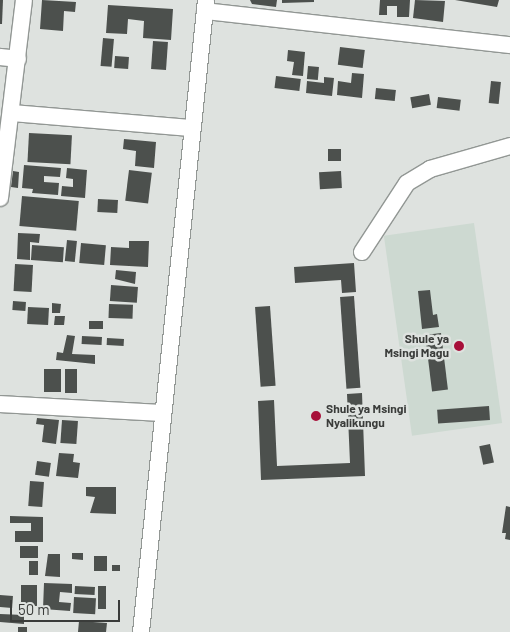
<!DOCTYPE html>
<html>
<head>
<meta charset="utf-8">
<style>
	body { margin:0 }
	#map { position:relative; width:510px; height:632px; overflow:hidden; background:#dee2df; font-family:Barlow,sans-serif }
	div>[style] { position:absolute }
	.built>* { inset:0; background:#cdd9d1; transform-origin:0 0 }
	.building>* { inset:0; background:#4c504d; transform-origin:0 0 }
	.roads { filter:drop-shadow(1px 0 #929794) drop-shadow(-1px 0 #929794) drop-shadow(0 1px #929794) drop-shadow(0 -1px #929794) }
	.street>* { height:16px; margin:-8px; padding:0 8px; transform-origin:8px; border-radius:8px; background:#fff }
	.dots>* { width:14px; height:14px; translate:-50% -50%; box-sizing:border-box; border:2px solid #dee2df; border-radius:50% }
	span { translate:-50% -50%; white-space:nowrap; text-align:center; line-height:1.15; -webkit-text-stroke:5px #dee2df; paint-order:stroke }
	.poi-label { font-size:12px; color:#3a3c3a; font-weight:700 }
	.right { translate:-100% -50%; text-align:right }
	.left { translate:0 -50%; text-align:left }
	.scale { position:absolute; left:10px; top:600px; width:110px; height:22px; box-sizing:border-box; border:2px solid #3a3c3a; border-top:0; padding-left:6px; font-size:15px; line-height:18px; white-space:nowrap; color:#3a3c3a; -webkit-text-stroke:4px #dee2df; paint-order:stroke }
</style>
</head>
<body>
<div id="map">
	<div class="built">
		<i style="left:474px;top:223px;width:202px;height:91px;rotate:82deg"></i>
	</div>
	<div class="building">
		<i style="clip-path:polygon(0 0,3px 0,2px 24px,0 24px)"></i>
		<i style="clip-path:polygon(42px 0,76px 2px,75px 12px,64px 11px,63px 31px,40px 29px)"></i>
		<i style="clip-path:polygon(250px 0,277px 0,276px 7px,252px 4px)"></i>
		<i style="clip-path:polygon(282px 0,314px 0,314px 2px,282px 3px)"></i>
		<i style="clip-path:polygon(380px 0,410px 0,409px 17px,397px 17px,397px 6px,387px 6px,387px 15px,379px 15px)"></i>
		<i style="clip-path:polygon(415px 0,445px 1px,443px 22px,413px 18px)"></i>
		<i style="clip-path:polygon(455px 0,499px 0,497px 7px)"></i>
		<i style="clip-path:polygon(108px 5px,173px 9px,171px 40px,143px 38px,144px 21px,128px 19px,127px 34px,106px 33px)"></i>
		<i style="left:103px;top:38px;width:11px;height:28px;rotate:5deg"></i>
		<i style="left:153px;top:41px;width:15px;height:28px;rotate:4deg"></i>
		<i style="left:340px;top:47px;width:25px;height:18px;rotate:7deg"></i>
		<i style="clip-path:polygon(288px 50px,305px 52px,303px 76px,292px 75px,294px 62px,287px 61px)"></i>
		<i style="left:115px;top:56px;width:14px;height:12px;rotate:4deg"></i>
		<i style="left:308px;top:66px;width:11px;height:13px;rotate:5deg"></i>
		<i style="clip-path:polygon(352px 73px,364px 74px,362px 98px,337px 95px,338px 81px,351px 83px)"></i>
		<i style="left:276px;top:76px;width:25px;height:12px;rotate:7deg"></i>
		<i style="clip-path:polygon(324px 77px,334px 78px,332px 96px,306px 93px,307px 81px,324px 83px)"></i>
		<i style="left:491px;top:81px;width:10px;height:22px;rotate:6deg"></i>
		<i style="left:376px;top:88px;width:20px;height:11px;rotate:6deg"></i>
		<i style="left:429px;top:94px;width:11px;height:19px;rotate:80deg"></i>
		<i style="left:438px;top:97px;width:23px;height:11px;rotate:7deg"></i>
		<i style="left:29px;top:133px;width:43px;height:29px;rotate:3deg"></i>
		<i style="clip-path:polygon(124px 139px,156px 142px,154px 168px,135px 166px,136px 151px,123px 149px)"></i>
		<i style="left:341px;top:149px;width:12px;height:13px;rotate:90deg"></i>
		<i style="clip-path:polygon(24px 165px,61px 168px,60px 177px,44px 176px,44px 182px,59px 183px,58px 195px,32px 193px,33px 189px,22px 188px)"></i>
		<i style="clip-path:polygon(67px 168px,87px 170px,85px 198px,61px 196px,62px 186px,73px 187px,73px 179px,66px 178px)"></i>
		<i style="left:129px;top:170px;width:23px;height:31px;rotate:7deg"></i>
		<i style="clip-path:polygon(13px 171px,19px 172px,18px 188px,11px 187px)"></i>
		<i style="left:341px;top:171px;width:17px;height:22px;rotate:87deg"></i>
		<i style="left:22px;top:196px;width:57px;height:30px;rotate:5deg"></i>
		<i style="left:98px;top:199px;width:20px;height:13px;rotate:3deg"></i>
		<i style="clip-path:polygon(18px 233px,40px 234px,39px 243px,30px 242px,30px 260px,17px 259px)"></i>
		<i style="left:67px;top:240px;width:10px;height:21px;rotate:6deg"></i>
		<i style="clip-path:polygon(129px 241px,149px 241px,148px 267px,110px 265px,111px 247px,129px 248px)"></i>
		<i style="left:81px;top:243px;width:25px;height:20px;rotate:5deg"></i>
		<i style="left:32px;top:245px;width:32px;height:15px;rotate:4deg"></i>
		<i style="clip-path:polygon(354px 263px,356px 292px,342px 293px,341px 280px,295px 283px,294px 267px)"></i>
		<i style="left:15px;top:264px;width:18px;height:27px;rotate:3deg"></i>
		<i style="clip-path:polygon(116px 270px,136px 272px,135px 284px,115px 279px)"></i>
		<i style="left:111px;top:285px;width:27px;height:16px;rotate:4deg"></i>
		<i style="clip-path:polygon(430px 290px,433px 315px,437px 314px,439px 327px,422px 329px,418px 291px)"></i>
		<i style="left:354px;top:296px;width:92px;height:14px;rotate:86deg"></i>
		<i style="left:13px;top:301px;width:13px;height:9px;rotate:4deg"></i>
		<i style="clip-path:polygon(52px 303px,61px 304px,60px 313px,52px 313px)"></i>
		<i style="left:109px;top:304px;width:24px;height:14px;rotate:2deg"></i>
		<i style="left:270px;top:306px;width:80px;height:15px;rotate:86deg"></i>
		<i style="left:28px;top:307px;width:21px;height:17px;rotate:3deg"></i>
		<i style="clip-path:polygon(55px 316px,65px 316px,64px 325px,54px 325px)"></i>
		<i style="left:89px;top:321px;width:14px;height:8px"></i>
		<i style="left:441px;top:333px;width:57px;height:16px;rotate:83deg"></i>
		<i style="clip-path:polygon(67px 335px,75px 336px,72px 354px,95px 355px,95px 364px,56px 360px,57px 352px,63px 353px)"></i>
		<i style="left:82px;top:336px;width:20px;height:8px;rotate:3deg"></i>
		<i style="left:107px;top:338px;width:17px;height:7px;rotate:3deg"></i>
		<i style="left:44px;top:369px;width:17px;height:23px"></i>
		<i style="left:65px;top:369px;width:12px;height:24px"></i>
		<i style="clip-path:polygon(362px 393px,365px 476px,261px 480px,258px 401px,274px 400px,277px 466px,350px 463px,347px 394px)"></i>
		<i style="left:489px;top:406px;width:14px;height:52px;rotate:86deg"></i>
		<i style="clip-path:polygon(37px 418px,59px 420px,56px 444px,42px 442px,44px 425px,36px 424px)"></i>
		<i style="left:62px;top:420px;width:16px;height:23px;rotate:4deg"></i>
		<i style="left:490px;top:444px;width:19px;height:11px;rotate:78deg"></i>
		<i style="clip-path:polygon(59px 453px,74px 454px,73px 462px,80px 463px,78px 478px,56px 476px)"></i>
		<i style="left:37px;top:461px;width:14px;height:14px;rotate:8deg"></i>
		<i style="left:30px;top:481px;width:14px;height:25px;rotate:4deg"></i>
		<i style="clip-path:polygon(86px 487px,116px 487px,116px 514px,90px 513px,95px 497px,86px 496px)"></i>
		<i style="clip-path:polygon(506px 506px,510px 507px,510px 540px,505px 539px,506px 533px,502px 533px)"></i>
		<i style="clip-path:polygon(10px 516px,43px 517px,43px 542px,15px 542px,15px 531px,31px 531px,31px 523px,10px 523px)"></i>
		<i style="left:20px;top:546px;width:18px;height:12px"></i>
		<i style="clip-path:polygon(72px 553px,83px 553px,83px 560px,72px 559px)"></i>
		<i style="clip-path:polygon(48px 554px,60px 554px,60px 577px,45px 576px)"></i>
		<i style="left:94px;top:556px;width:13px;height:15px"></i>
		<i style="left:29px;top:561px;width:9px;height:14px"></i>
		<i style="left:112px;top:565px;width:8px;height:6px"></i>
		<i style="clip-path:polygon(44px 583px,72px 584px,72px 593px,60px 592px,59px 602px,71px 603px,70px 611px,43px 609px)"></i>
		<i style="left:21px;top:585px;width:16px;height:21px"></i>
		<i style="left:75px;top:586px;width:20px;height:8px;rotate:3deg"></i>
		<i style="left:98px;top:586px;width:8px;height:23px"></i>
		<i style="left:0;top:595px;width:13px;height:12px;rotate:4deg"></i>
		<i style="left:74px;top:597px;width:22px;height:16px;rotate:3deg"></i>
		<i style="clip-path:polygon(0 614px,24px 615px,24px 624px,0 622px)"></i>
		<i style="clip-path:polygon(79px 621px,107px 623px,106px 632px,78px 632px)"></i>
		<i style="left:18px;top:627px;width:9px;height:5px"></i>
	</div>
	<div class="roads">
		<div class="street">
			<i style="left:205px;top:11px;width:307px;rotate:6.4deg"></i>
			<i style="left:0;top:57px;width:18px;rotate:6deg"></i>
			<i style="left:11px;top:113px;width:181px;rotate:4.8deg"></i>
			<i style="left:0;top:198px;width:199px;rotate:-83.1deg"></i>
			<i style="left:362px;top:252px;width:82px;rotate:-56.9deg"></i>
			<i style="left:407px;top:183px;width:27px;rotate:-31deg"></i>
			<i style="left:430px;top:169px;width:83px;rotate:-16deg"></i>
			<i style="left:0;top:404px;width:163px;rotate:3.2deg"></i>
			<i style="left:141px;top:632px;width:635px;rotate:-84.13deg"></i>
		</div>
	</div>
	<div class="dots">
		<i style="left:459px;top:346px;background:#a70f39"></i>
		<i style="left:316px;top:416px;background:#a70f39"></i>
	</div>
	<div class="poi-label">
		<span class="right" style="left:449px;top:346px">Shule ya<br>Msingi Magu</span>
		<span class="left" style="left:326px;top:416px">Shule ya Msingi<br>Nyalikungu</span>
	</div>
	<div class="scale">50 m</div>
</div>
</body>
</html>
